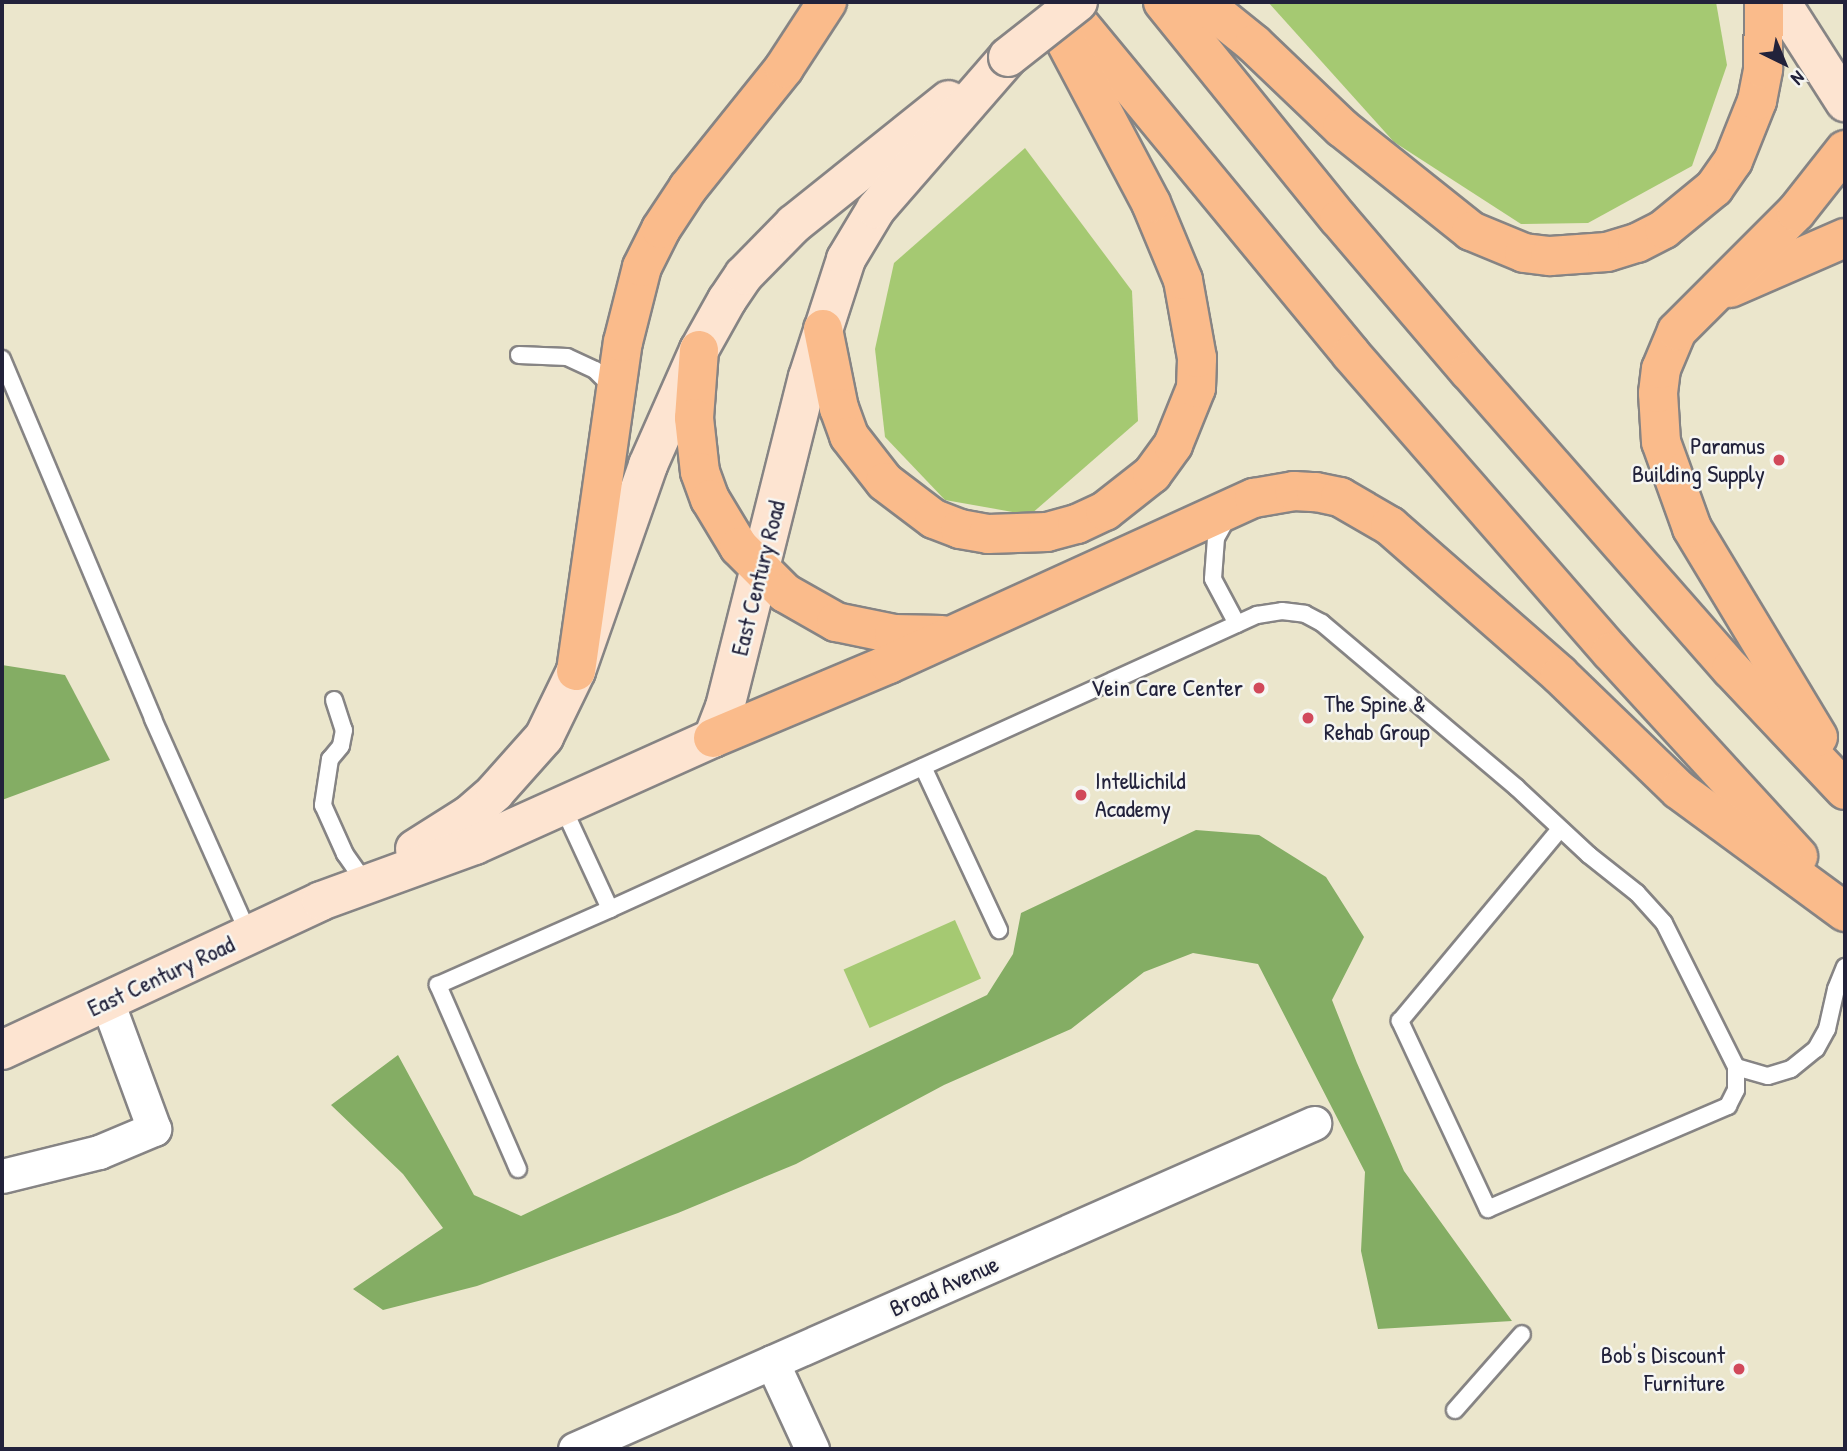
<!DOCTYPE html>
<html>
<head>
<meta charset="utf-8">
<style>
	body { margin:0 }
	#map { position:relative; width:1847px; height:1451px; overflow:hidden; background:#ebe6cc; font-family:"Patrick Hand",sans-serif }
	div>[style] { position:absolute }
	.green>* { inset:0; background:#a5c972; transform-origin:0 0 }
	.forest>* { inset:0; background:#84ad64 }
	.roads { filter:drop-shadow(2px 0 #868484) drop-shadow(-2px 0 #868484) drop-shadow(0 2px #868484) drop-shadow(0 -2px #868484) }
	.lane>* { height:16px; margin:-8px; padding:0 8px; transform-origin:8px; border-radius:8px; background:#fff }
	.street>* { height:33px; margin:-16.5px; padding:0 16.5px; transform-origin:16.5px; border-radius:16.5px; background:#fff }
	.secondary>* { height:38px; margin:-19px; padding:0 19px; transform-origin:19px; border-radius:19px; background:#fde4d1 }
	.highway>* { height:38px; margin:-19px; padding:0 19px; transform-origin:19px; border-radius:19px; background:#fabb8b }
	.bridges { filter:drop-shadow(2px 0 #868484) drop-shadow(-2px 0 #868484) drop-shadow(0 2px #868484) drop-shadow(0 -2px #868484) }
	.secondary-bridge>* { height:38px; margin:-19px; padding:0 19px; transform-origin:19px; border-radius:19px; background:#fde4d1 }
	.dots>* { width:19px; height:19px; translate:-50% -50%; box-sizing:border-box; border:4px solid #f6f6f2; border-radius:50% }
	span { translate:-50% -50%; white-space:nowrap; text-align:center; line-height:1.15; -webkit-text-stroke:5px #f6f6f2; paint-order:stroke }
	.poi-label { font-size:24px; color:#22223b }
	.right { translate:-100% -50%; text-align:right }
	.left { translate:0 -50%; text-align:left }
	.street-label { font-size:24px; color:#22223b }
	.frame { position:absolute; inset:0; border:4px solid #22223b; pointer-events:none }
	.north { position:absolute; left:1749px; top:28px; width:70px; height:70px; -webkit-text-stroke:5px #f6f6f2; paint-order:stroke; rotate:137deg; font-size:19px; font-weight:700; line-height:28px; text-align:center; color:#22223b }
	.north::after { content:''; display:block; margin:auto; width:24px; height:32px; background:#22223b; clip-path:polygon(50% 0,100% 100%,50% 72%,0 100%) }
</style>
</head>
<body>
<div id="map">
	<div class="green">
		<i style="clip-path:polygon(1268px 2px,1716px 2px,1727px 65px,1692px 166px,1588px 223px,1521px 224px,1394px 142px)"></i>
		<i style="clip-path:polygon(1025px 148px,1132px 291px,1138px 421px,1030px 515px,945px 500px,885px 437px,875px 349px,894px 263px)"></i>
		<i style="left:955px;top:920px;width:64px;height:122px;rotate:66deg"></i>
	</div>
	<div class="forest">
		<i style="clip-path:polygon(2px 665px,65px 675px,110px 760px,2px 800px)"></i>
		<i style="clip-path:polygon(1196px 830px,1259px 835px,1326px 877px,1364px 937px,1332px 1000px,1357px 1063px,1404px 1171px,1512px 1321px,1378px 1329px,1361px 1251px,1365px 1172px,1258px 964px,1193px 953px,1144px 972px,1071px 1029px,944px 1085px,796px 1164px,678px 1213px,477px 1286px,383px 1310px,353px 1289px,443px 1228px,403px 1174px,331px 1105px,398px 1055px,474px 1195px,521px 1216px,987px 995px,1013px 954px,1021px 913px)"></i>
	</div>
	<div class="roads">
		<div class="lane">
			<i style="left:519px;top:355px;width:48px;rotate:2.4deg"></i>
			<i style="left:567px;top:357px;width:31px;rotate:25deg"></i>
			<i style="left:595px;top:370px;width:27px;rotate:45deg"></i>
			<i style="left:2px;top:359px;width:390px;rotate:67.2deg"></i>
			<i style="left:153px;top:719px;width:236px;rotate:66deg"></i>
			<i style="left:1226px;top:520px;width:21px;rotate:119deg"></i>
			<i style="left:1216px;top:538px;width:41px;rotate:94.2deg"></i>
			<i style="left:1213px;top:579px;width:51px;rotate:61.9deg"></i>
			<i style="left:334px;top:700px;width:32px;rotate:72deg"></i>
			<i style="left:344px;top:730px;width:16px;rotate:101deg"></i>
			<i style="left:341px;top:746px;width:17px;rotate:130deg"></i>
			<i style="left:330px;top:759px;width:47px;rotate:98.7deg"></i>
			<i style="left:323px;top:805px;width:54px;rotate:65.8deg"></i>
			<i style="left:345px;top:854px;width:28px;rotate:55deg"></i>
			<i style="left:923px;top:767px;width:180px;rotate:65deg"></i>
			<i style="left:610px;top:909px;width:711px;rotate:-24.44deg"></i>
			<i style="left:1257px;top:615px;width:25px;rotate:-9deg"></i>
			<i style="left:1282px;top:611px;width:23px;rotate:7deg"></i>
			<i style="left:1305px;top:614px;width:19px;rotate:28deg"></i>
			<i style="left:1322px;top:623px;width:254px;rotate:40.2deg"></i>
			<i style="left:1516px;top:787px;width:100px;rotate:43deg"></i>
			<i style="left:1589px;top:855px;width:61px;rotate:38.4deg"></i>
			<i style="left:1637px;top:893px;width:40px;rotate:48deg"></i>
			<i style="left:1664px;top:923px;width:161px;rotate:63.4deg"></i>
			<i style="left:1736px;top:1067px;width:23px;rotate:90deg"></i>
			<i style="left:1736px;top:1090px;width:18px;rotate:117deg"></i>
			<i style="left:1728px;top:1106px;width:261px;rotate:156.8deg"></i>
			<i style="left:1488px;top:1209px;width:208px;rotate:-115.1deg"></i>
			<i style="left:1400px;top:1021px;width:250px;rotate:-50.2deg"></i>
			<i style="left:1736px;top:1067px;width:33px;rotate:16deg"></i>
			<i style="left:1768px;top:1076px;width:24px;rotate:-17deg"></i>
			<i style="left:1791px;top:1069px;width:32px;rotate:-39deg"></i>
			<i style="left:1816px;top:1049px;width:23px;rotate:-61deg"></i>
			<i style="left:1827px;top:1029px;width:41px;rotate:-77.3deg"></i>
			<i style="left:1836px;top:989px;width:24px;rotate:-68deg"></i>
			<i style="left:518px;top:1169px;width:201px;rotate:-113.5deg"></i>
			<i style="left:438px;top:985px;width:188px;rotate:-23.8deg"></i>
			<i style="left:610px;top:909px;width:115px;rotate:-114.8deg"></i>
			<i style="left:1455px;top:1410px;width:101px;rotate:-48.6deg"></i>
		</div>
		<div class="street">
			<i style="left:2px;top:1176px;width:100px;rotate:-13.9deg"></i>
			<i style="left:99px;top:1152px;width:60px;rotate:-22.7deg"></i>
			<i style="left:154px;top:1129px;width:136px;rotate:-110.2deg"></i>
			<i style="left:772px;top:1362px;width:96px;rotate:65.3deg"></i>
			<i style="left:575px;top:1449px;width:808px;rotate:-23.8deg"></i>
		</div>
		<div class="secondary">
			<i style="left:1781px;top:2px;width:119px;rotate:57.4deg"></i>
			<i style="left:415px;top:849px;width:64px;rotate:-32.2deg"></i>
			<i style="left:469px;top:815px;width:35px;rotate:-41deg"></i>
			<i style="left:495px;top:792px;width:74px;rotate:-48.3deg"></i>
			<i style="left:544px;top:737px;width:73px;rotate:-64.1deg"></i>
			<i style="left:576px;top:671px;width:218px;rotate:-70.7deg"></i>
			<i style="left:648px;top:465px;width:126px;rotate:-66.1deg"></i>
			<i style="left:699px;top:350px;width:57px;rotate:-60.8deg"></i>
			<i style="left:727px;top:300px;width:30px;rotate:-56deg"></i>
			<i style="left:744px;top:275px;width:71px;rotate:-45.6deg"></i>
			<i style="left:794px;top:224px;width:198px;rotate:-38.7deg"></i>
			<i style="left:2px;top:1050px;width:352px;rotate:-25deg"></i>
			<i style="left:321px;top:901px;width:164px;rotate:-20deg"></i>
			<i style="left:475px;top:845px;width:261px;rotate:-24.2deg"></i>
			<i style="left:713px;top:738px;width:33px;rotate:-69deg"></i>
			<i style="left:725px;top:707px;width:340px;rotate:-75.9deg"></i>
			<i style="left:808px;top:377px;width:124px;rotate:-72.1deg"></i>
			<i style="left:846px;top:259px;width:58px;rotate:-59deg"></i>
			<i style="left:876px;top:209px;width:201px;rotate:-49deg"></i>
		</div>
		<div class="highway">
			<i style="left:1061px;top:2px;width:456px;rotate:50.5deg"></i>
			<i style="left:1351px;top:354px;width:395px;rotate:48.9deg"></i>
			<i style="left:1611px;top:652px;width:277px;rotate:47.5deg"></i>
			<i style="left:1163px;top:2px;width:279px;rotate:51deg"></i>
			<i style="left:1339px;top:219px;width:200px;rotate:49.5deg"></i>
			<i style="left:1469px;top:371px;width:397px;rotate:48.7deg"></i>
			<i style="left:1731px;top:669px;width:166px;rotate:46.7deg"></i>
			<i style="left:1202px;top:2px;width:67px;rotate:38.9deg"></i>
			<i style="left:1254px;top:44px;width:122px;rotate:43.7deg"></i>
			<i style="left:1342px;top:128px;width:165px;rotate:38.6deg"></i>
			<i style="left:1471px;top:231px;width:57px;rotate:22.5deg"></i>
			<i style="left:1524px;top:253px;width:26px;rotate:7deg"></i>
			<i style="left:1550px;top:256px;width:57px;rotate:-4deg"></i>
			<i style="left:1607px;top:252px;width:31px;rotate:-17deg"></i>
			<i style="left:1637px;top:243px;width:30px;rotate:-27deg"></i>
			<i style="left:1664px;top:229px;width:65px;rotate:-39.4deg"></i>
			<i style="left:1714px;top:188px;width:33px;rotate:-55deg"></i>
			<i style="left:1733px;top:161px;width:65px;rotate:-68.2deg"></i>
			<i style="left:1757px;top:101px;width:33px;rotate:-79deg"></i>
			<i style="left:1763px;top:69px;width:67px;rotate:-89.1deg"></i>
			<i style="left:1730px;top:288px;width:125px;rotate:-23.5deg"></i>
			<i style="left:823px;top:329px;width:81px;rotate:78.6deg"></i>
			<i style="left:839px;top:408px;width:30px;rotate:70deg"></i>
			<i style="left:849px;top:436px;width:58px;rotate:52deg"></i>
			<i style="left:885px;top:482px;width:61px;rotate:37.1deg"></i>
			<i style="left:934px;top:519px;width:28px;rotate:21deg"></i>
			<i style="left:960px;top:529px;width:28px;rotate:10deg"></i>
			<i style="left:988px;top:534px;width:59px;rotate:-1.9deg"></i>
			<i style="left:1047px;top:532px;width:31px;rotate:-15deg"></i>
			<i style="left:1077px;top:524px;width:31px;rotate:-25deg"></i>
			<i style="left:1105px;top:511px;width:60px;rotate:-38.2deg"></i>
			<i style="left:1152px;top:474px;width:36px;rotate:-54deg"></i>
			<i style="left:1173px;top:445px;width:61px;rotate:-68deg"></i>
			<i style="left:1196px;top:388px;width:30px;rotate:-88deg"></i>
			<i style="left:1197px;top:358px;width:79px;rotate:-100.2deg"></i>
			<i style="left:1183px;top:280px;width:83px;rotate:-112.6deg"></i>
			<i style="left:1151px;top:203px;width:205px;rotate:-117.9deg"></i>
			<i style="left:699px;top:350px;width:68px;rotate:94.2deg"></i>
			<i style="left:694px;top:418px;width:54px;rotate:83.7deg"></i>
			<i style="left:700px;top:472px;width:29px;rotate:70deg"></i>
			<i style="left:710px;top:499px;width:56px;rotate:58.9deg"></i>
			<i style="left:739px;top:547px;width:65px;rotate:45deg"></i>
			<i style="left:785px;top:593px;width:59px;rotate:29.6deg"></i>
			<i style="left:836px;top:622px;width:59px;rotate:11.7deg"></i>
			<i style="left:894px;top:634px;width:48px;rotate:1.2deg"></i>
			<i style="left:576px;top:671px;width:332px;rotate:-81.9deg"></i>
			<i style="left:623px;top:342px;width:77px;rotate:-75.8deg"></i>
			<i style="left:642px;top:267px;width:42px;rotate:-63.4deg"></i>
			<i style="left:661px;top:229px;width:49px;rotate:-56.6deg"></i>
			<i style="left:688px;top:188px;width:154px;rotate:-51.3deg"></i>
			<i style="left:784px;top:68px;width:79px;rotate:-56.9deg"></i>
			<i style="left:1818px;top:737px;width:244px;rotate:-121.1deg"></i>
			<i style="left:1692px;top:528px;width:91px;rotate:-109.8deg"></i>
			<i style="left:1661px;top:442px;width:49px;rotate:-93.5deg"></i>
			<i style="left:1658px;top:393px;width:24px;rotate:-83deg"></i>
			<i style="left:1661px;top:369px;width:41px;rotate:-67.2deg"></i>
			<i style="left:1677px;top:331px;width:168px;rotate:-45deg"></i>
			<i style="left:1796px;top:212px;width:79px;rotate:-51.7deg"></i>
			<i style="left:713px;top:738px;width:191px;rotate:-22.8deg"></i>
			<i style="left:889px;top:664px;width:401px;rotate:-24.5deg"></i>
			<i style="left:1254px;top:498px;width:41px;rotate:-9.9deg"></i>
			<i style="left:1294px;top:491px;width:22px;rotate:3deg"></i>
			<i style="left:1316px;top:492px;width:25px;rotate:12deg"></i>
			<i style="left:1340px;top:497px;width:58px;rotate:30.1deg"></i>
			<i style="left:1390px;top:526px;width:226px;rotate:41.2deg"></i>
			<i style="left:1560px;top:675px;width:165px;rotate:44deg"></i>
			<i style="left:1679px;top:790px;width:206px;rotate:36.3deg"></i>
		</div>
	</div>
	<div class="bridges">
		<div class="secondary-bridge">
			<i style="left:1008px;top:57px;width:89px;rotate:-38.2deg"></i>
		</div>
	</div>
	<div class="dots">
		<i style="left:1779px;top:460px;background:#d1495b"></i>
		<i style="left:1259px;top:688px;background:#d1495b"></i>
		<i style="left:1308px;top:718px;background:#d1495b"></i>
		<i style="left:1081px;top:795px;background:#d1495b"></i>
		<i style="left:1739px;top:1369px;background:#d1495b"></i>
	</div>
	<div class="poi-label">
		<span class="right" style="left:1765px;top:460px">Paramus<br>Building Supply</span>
		<span class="right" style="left:1243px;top:688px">Vein Care Center</span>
		<span class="left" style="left:1324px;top:718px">The Spine &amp;<br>Rehab Group</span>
		<span class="left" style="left:1095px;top:795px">Intellichild<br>Academy</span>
		<span class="right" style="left:1725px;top:1369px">Bob's Discount<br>Furniture</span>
	</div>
	<div class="street-label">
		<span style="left:758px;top:578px;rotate:-76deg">East Century Road</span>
		<span style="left:161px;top:976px;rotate:-25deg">East Century Road</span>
		<span style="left:944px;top:1286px;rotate:-24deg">Broad Avenue</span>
	</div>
	<div class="frame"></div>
	<div class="north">N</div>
</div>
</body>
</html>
